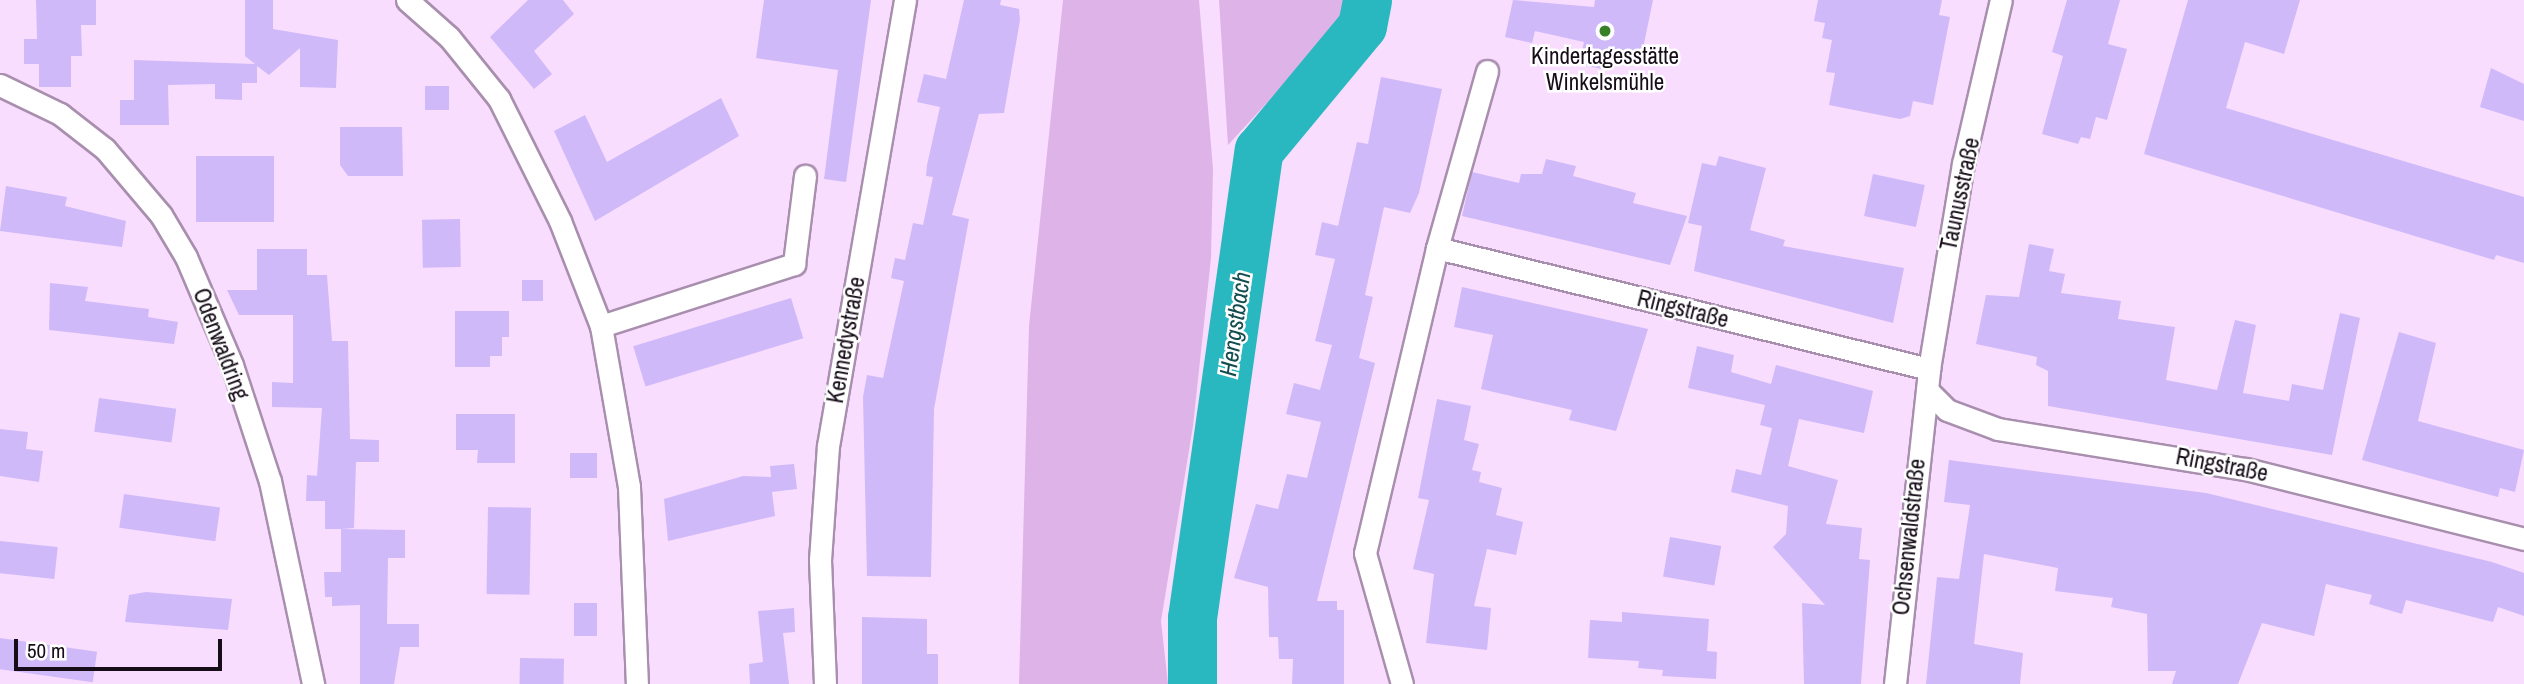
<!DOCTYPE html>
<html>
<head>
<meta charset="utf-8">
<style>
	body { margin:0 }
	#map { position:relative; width:2524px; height:684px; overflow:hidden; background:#f9ddff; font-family:"Archivo Narrow",sans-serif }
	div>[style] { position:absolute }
	.green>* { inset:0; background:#deb3e7 }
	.river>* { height:49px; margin:-24.5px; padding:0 24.5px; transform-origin:24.5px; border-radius:24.5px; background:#29b8c0 }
	.building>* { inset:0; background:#cfb9f9; transform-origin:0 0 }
	.roads { filter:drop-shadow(2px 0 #a98fae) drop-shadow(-2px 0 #a98fae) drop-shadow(0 2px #a98fae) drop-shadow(0 -2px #a98fae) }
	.street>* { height:21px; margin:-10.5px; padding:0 10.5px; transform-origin:10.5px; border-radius:10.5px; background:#fff }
	.dots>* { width:19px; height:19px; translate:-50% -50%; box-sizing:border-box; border:4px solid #fff; border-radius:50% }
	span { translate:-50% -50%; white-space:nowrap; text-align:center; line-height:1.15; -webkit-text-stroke:5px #fff; paint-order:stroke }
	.poi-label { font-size:23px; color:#160d18 }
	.street-label { font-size:23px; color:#160d18 }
	.water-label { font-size:24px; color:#124c4f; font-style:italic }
	.scale { position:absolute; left:14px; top:639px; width:208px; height:32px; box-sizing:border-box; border:4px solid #160d18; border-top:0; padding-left:9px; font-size:21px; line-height:24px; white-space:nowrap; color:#160d18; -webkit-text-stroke:5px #fff; paint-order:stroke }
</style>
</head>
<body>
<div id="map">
	<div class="green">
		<i style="clip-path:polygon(1063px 0,1199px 0,1213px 169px,1211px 258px,1193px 426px,1161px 621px,1168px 684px,1019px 684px,1029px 326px)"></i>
		<i style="clip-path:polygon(1219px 0,1345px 0,1346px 17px,1228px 145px)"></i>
	</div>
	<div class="river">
		<i style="left:1192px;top:684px;width:66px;rotate:-90deg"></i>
		<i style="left:1192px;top:618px;width:473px;rotate:-81.9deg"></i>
		<i style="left:1259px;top:150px;width:161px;rotate:-50.3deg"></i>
		<i style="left:1362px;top:26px;width:26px;rotate:-79deg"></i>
	</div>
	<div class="building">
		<i style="clip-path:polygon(36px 0,96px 0,96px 25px,81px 25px,82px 56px,71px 56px,71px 87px,39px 87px,39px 64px,24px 64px,24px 39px,37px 39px)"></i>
		<i style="clip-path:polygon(245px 0,273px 0,273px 29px,338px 40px,336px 88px,300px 87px,300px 48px,269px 75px,257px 66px,257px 83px,242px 83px,242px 100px,215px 99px,215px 84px,168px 85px,169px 125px,120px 125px,120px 100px,134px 100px,134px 60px,255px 64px,245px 56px)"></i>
		<i style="clip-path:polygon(528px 0,563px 0,574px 14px,534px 51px,552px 74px,534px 89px,490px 37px)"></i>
		<i style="clip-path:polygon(764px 0,871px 0,846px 182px,824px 179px,838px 70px,756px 58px)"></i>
		<i style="clip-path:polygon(964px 0,1001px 0,1000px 5px,1019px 9px,1020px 20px,1004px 113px,979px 114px,952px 215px,969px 219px,934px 409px,931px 577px,867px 576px,863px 397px,867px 375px,883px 378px,904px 281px,891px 278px,895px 258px,905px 260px,913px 223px,923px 225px,933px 177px,926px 176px,927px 165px,940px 107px,917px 102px,924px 74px,946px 79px)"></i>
		<i style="clip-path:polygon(1513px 0,1594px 7px,1595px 0,1653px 0,1641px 58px,1606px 50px,1602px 69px,1579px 64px,1584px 42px,1535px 31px,1532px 43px,1505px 37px)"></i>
		<i style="clip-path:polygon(1818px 0,1942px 0,1939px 15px,1950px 17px,1933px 105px,1913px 101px,1910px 116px,1900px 119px,1829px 105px,1835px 73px,1826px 72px,1832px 40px,1822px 38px,1825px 23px,1814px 21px)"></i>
		<i style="clip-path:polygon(2067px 0,2120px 0,2108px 44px,2127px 49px,2107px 120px,2096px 117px,2090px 139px,2081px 137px,2078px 144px,2042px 134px,2063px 56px,2052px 52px)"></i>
		<i style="clip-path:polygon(2188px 0,2300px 0,2284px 54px,2245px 42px,2226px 108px,2524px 197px,2524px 263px,2496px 255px,2494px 260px,2144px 154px)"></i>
		<i style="clip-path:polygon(2491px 68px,2524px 84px,2524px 121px,2480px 107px)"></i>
		<i style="clip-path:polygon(1381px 77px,1442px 89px,1419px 193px,1410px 213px,1384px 207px,1365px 295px,1373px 297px,1359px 358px,1375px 363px,1317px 601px,1337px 601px,1337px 610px,1344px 610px,1344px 684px,1292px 684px,1293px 659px,1279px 659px,1278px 637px,1269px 637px,1268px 587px,1234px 578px,1256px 504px,1278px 509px,1287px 474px,1307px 478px,1321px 422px,1286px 414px,1294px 383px,1320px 390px,1332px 345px,1315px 341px,1335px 259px,1315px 255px,1322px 222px,1338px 226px,1357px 142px,1368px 144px)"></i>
		<i style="left:425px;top:86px;width:24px;height:24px"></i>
		<i style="clip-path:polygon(721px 98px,739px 136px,595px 221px,554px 131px,585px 115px,607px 162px)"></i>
		<i style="clip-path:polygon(340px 127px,402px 127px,403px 176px,348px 176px,340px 165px)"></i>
		<i style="left:196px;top:156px;width:78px;height:66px"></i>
		<i style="clip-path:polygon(1719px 156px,1766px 168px,1750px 230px,1785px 240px,1783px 246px,1904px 268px,1893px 323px,1694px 271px,1702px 226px,1688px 223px,1702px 163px,1716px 166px)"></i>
		<i style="clip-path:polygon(1546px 159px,1576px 166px,1573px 176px,1636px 193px,1633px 203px,1687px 216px,1670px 265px,1462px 216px,1472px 172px,1519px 183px,1521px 174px,1542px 174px)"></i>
		<i style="left:1873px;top:174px;width:53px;height:43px;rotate:12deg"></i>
		<i style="clip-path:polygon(6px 186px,67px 197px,65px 206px,126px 221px,122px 247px,0 231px)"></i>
		<i style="left:460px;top:219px;width:48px;height:38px;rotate:89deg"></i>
		<i style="clip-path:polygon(2029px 244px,2054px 249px,2049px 271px,2065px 274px,2061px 293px,2121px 301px,2118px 319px,2175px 327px,2166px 380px,2217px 390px,2235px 320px,2256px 325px,2243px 393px,2289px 401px,2292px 384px,2323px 390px,2340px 313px,2360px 318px,2332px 455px,2048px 406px,2048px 371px,2036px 365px,2037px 357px,1976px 344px,1986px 295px,2019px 297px)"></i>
		<i style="clip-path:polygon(257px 249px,307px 249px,307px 275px,327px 275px,332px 341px,348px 341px,350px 439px,379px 440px,379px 462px,356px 462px,354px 528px,341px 529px,405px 530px,405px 558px,388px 558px,387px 624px,419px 624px,419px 647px,400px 647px,394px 684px,360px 684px,360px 605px,332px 606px,332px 597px,325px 597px,324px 572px,341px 572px,341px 529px,325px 529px,325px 501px,306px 501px,307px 475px,317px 476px,322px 408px,272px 407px,272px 382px,293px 383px,293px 315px,239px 315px,227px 290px,257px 290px)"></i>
		<i style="left:522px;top:280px;width:21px;height:21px"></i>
		<i style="clip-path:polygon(50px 283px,88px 287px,85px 301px,149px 309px,148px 317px,178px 322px,174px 344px,49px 330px)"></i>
		<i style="clip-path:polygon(1462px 287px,1648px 329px,1616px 431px,1569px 420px,1572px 410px,1481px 389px,1493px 335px,1454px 327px)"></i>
		<i style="left:791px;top:298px;width:42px;height:165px;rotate:73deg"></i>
		<i style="clip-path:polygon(455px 311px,509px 311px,509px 337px,502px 337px,502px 356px,490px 356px,490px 367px,455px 367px)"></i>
		<i style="clip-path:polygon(2399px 332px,2436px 343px,2418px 421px,2524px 450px,2515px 492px,2500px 488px,2498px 497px,2362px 460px)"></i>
		<i style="clip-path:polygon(1697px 346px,1734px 355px,1731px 372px,1771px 384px,1776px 365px,1873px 391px,1864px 433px,1799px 419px,1788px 466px,1838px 480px,1826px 524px,1862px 528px,1859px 559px,1870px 560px,1861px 684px,1804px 684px,1802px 603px,1825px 605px,1773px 547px,1786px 534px,1788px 506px,1731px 492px,1736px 469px,1761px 475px,1772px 428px,1760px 425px,1765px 405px,1688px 388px)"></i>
		<i style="left:99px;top:398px;width:78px;height:34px;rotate:8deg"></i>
		<i style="clip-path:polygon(1437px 399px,1471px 406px,1464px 440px,1479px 444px,1472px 470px,1481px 472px,1479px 482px,1502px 488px,1496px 515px,1523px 522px,1516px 555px,1487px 549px,1474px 606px,1491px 608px,1487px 650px,1426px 643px,1434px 574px,1413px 569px,1429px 500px,1418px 498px)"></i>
		<i style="clip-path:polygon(456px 414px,515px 414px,515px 463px,477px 463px,478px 450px,456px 450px)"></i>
		<i style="clip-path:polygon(0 429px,28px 432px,26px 449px,43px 451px,39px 482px,0 476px)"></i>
		<i style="left:570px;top:453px;width:27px;height:25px"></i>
		<i style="clip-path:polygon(1949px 460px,2206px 493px,2492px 562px,2524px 573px,2524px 616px,2498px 607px,2493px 622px,2406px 600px,2402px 614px,2369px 604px,2372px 595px,2326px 584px,2314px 636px,2262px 623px,2238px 684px,2172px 684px,2176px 671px,2148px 671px,2147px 614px,2111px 607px,2113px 598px,2055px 591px,2058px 568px,1984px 554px,1974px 644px,2023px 653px,2020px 684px,1926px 684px,1937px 577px,1959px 579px,1970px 505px,1944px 502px)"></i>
		<i style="clip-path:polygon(794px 464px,797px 489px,772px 492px,775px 516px,668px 541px,664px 499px,743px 476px,771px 477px,770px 466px)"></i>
		<i style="left:124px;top:494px;width:97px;height:34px;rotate:8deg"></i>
		<i style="left:488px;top:507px;width:43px;height:87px;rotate:1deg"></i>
		<i style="left:1670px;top:537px;width:52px;height:40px;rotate:10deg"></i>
		<i style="left:0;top:541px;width:58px;height:32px;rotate:6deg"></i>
		<i style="clip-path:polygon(146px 592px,232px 599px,228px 630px,125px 622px,129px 595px)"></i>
		<i style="left:574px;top:603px;width:23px;height:33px"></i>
		<i style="clip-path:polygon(794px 608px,795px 632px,783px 633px,789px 684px,750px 684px,749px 664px,763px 662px,758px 611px)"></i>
		<i style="clip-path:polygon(1622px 612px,1709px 619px,1707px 651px,1717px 652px,1716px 679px,1662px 676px,1663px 670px,1638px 668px,1639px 661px,1588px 658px,1590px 620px,1622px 622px)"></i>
		<i style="clip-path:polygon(862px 617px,927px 619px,927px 654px,938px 654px,938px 684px,862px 684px)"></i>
		<i style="left:0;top:638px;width:98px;height:31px;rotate:8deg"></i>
		<i style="left:520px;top:658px;width:44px;height:26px;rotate:1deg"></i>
	</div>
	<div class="roads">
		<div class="street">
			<i style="left:407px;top:0;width:56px;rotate:41.4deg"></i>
			<i style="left:449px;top:37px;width:80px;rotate:51.1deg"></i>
			<i style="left:499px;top:99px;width:136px;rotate:63.4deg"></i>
			<i style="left:560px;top:221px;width:113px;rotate:68.7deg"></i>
			<i style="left:601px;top:326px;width:163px;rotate:80.1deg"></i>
			<i style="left:629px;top:487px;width:197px;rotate:87.7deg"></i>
			<i style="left:0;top:85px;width:67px;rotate:25.8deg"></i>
			<i style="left:60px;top:114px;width:57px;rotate:37.9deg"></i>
			<i style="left:105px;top:149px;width:87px;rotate:49.7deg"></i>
			<i style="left:161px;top:215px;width:49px;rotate:59.2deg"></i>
			<i style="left:186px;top:257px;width:117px;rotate:66.9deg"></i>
			<i style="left:232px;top:365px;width:122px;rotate:71.9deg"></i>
			<i style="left:270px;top:481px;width:208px;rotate:78deg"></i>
			<i style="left:1437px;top:248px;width:184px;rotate:-74.2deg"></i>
			<i style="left:601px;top:326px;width:203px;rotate:-17.8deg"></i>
			<i style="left:794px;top:264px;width:89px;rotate:-82.9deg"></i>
			<i style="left:1927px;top:390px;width:28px;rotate:45deg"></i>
			<i style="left:1947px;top:410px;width:54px;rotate:20.4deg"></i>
			<i style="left:1998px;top:429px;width:251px;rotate:9.2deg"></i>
			<i style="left:2246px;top:469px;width:287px;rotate:14.1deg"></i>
			<i style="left:825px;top:684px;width:124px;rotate:-92.3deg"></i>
			<i style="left:820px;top:560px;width:114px;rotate:-86deg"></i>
			<i style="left:828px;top:446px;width:453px;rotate:-80.2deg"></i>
			<i style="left:1402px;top:684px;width:136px;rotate:-105.8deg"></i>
			<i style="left:1365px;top:553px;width:313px;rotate:-76.7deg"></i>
			<i style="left:1437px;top:248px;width:507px;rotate:13.82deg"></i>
			<i style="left:1895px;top:684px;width:317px;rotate:-83.8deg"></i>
			<i style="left:1929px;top:369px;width:208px;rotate:-80.6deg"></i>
			<i style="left:1963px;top:164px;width:168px;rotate:-77deg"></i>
		</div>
	</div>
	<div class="dots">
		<i style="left:1605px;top:31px;background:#368027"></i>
	</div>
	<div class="poi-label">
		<span style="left:1605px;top:69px">Kindertagesstätte<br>Winkelsmühle</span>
	</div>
	<div class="street-label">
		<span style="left:1960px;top:194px;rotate:-78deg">Taunusstraße</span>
		<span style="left:1683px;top:309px;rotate:14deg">Ringstraße</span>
		<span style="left:846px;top:340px;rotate:-80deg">Kennedystraße</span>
		<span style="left:221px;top:344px;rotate:69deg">Odenwaldring</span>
		<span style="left:2222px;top:465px;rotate:11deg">Ringstraße</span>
		<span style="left:1909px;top:537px;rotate:-84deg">Ochsenwaldstraße</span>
	</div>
	<div class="water-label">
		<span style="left:1235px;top:324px;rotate:-82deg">Hengstbach</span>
	</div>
	<div class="scale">50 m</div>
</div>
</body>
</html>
